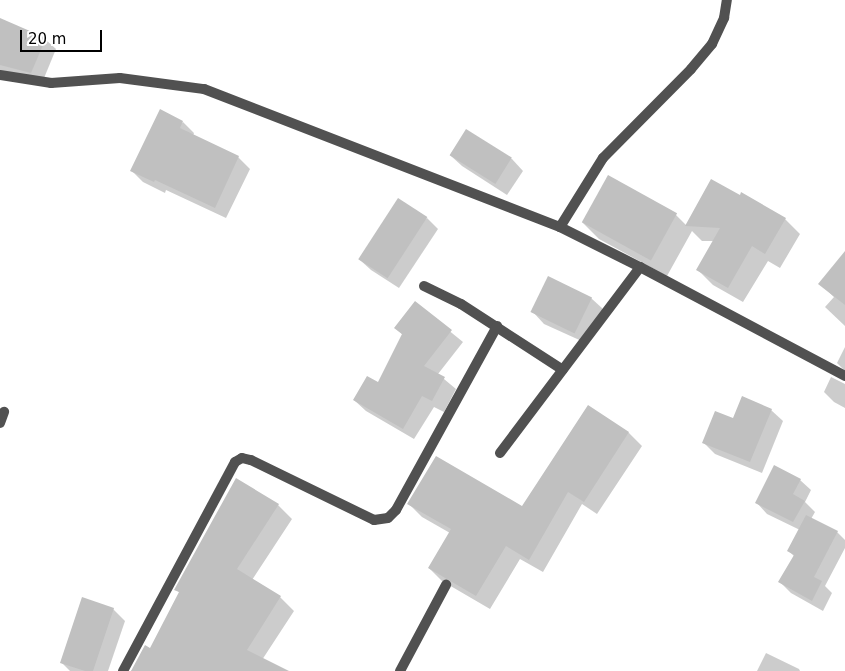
<!DOCTYPE html>
<html>
<head>
<meta charset="utf-8">
<style>
	body { margin:0 }
	#map { position:relative; width:845px; height:671px; overflow:hidden; background:#fff; font-family:"DejaVu Sans",sans-serif }
	div>[style] { position:absolute }
	.shadow>* { inset:0; background:#0003 }
	.building>* { inset:0; background:#c0c0c0; transform-origin:0 0 }
	.minor>* { height:10px; margin:-5px; padding:0 5px; transform-origin:5px; border-radius:5px; background:#515151 }
	span { translate:-50% -50%; white-space:nowrap; text-align:center; line-height:1.15; -webkit-text-stroke:4px #fff; paint-order:stroke }
	.scale { position:absolute; left:20px; top:30px; width:82px; height:22px; box-sizing:border-box; border:2px solid #000; border-top:0; padding-left:6px; font-size:15px; line-height:18px; white-space:nowrap; color:#000; -webkit-text-stroke:4px #fff; paint-order:stroke }
</style>
</head>
<body>
<div id="map">
	<div class="shadow">
		<i style="clip-path:polygon(0 27px,45px 39px,56px 49px,42px 83px,0 71px)"></i>
		<i style="clip-path:polygon(183px 122px,194px 133px,193px 136px,238px 157px,250px 169px,226px 218px,166px 190px,165px 193px,143px 182px,132px 171px)"></i>
		<i style="clip-path:polygon(466px 131px,512px 159px,523px 171px,507px 195px,462px 166px,450px 155px)"></i>
		<i style="clip-path:polygon(676px 215px,687px 226px,785px 219px,800px 234px,780px 268px,768px 261px,743px 302px,713px 285px,698px 270px,714px 241px,702px 241px,692px 231px,667px 276px,599px 239px,582px 222px)"></i>
		<i style="clip-path:polygon(427px 218px,438px 229px,399px 288px,371px 270px,359px 259px)"></i>
		<i style="clip-path:polygon(845px 253px,845px 326px,825px 307px,834px 297px,820px 284px)"></i>
		<i style="clip-path:polygon(591px 298px,603px 309px,586px 343px,544px 324px,533px 312px)"></i>
		<i style="clip-path:polygon(415px 303px,463px 342px,438px 374px,456px 389px,444px 412px,434px 407px,414px 439px,366px 411px,354px 400px,379px 384px,403px 335px,395px 328px)"></i>
		<i style="clip-path:polygon(845px 347px,845px 371px,837px 363px)"></i>
		<i style="clip-path:polygon(831px 377px,845px 384px,845px 408px,834px 402px,824px 392px)"></i>
		<i style="clip-path:polygon(588px 407px,629px 433px,642px 446px,597px 514px,582px 504px,543px 572px,520px 559px,490px 609px,442px 581px,429px 568px,450px 533px,422px 517px,409px 504px,523px 508px)"></i>
		<i style="clip-path:polygon(771px 410px,783px 421px,762px 473px,715px 454px,703px 442px,734px 420px)"></i>
		<i style="clip-path:polygon(800px 480px,811px 490px,805px 502px,815px 512px,811px 519px,837px 532px,845px 540px,845px 548px,825px 586px,832px 593px,823px 611px,791px 593px,780px 582px,794px 556px,789px 551px,800px 530px,767px 514px,757px 503px)"></i>
		<i style="clip-path:polygon(278px 505px,292px 519px,252px 580px,280px 597px,294px 611px,262px 660px,273px 671px,131px 671px,151px 649px,180px 593px,176px 589px)"></i>
		<i style="clip-path:polygon(113px 609px,125px 621px,108px 671px,70px 671px,62px 663px)"></i>
		<i style="clip-path:polygon(766px 653px,799px 669px,800px 671px,757px 671px)"></i>
	</div>
	<div class="building">
		<i style="clip-path:polygon(0 18px,46px 38px,31px 73px,0 65px)"></i>
		<i style="clip-path:polygon(160px 109px,183px 121px,180px 128px,239px 156px,215px 208px,155px 180px,154px 182px,130px 171px)"></i>
		<i style="left:466px;top:129px;width:54px;height:31px;rotate:32deg"></i>
		<i style="left:608px;top:175px;width:79px;height:54px;rotate:29deg"></i>
		<i style="clip-path:polygon(711px 179px,740px 195px,741px 192px,786px 218px,765px 254px,752px 246px,728px 288px,696px 270px,720px 228px,685px 226px)"></i>
		<i style="left:398px;top:198px;width:35px;height:73px;rotate:33deg"></i>
		<i style="clip-path:polygon(845px 251px,845px 305px,818px 284px)"></i>
		<i style="left:548px;top:276px;width:49px;height:40px;rotate:26deg"></i>
		<i style="clip-path:polygon(415px 301px,452px 330px,424px 366px,445px 377px,432px 401px,422px 396px,403px 429px,353px 400px,367px 376px,378px 382px,402px 334px,394px 328px)"></i>
		<i style="clip-path:polygon(742px 396px,772px 409px,750px 462px,702px 443px,715px 411px,733px 418px)"></i>
		<i style="clip-path:polygon(588px 405px,629px 432px,584px 502px,568px 492px,529px 560px,506px 546px,476px 596px,428px 568px,451px 529px,407px 504px,436px 456px,522px 506px)"></i>
		<i style="clip-path:polygon(774px 465px,801px 479px,793px 494px,805px 501px,793px 522px,755px 503px)"></i>
		<i style="clip-path:polygon(236px 478px,279px 504px,237px 569px,281px 596px,247px 650px,289px 671px,131px 671px,145px 645px,150px 648px,179px 592px,174px 590px)"></i>
		<i style="clip-path:polygon(806px 515px,838px 531px,814px 577px,822px 581px,812px 601px,778px 582px,794px 555px,787px 551px)"></i>
		<i style="clip-path:polygon(82px 597px,114px 608px,93px 671px,85px 671px,60px 663px)"></i>
	</div>
	<div class="minor">
		<i style="left:0;top:75px;width:52px;rotate:8.9deg"></i>
		<i style="left:51px;top:83px;width:69px;rotate:-4.1deg"></i>
		<i style="left:120px;top:78px;width:85px;rotate:7.5deg"></i>
		<i style="left:204px;top:89px;width:382px;rotate:21.2deg"></i>
		<i style="left:560px;top:227px;width:89px;rotate:26.6deg"></i>
		<i style="left:640px;top:267px;width:232px;rotate:28deg"></i>
		<i style="left:560px;top:227px;width:81px;rotate:-58.1deg"></i>
		<i style="left:603px;top:158px;width:125px;rotate:-45.3deg"></i>
		<i style="left:691px;top:69px;width:33px;rotate:-50deg"></i>
		<i style="left:712px;top:44px;width:29px;rotate:-65deg"></i>
		<i style="left:724px;top:18px;width:18px;rotate:-81deg"></i>
		<i style="left:424px;top:286px;width:41px;rotate:25.9deg"></i>
		<i style="left:461px;top:304px;width:121px;rotate:32.9deg"></i>
		<i style="left:0;top:423px;width:12px;rotate:-70deg"></i>
		<i style="left:500px;top:453px;width:233px;rotate:-53deg"></i>
		<i style="left:123px;top:671px;width:237px;rotate:-61.8deg"></i>
		<i style="left:235px;top:462px;width:8px;rotate:-30deg"></i>
		<i style="left:242px;top:458px;width:9px;rotate:13deg"></i>
		<i style="left:251px;top:460px;width:137px;rotate:26deg"></i>
		<i style="left:374px;top:520px;width:14px;rotate:-8deg"></i>
		<i style="left:388px;top:518px;width:11px;rotate:-45deg"></i>
		<i style="left:396px;top:510px;width:210px;rotate:-61.2deg"></i>
		<i style="left:400px;top:671px;width:98px;rotate:-61.9deg"></i>
	</div>
	<div class="scale">20 m</div>
</div>
</body>
</html>
